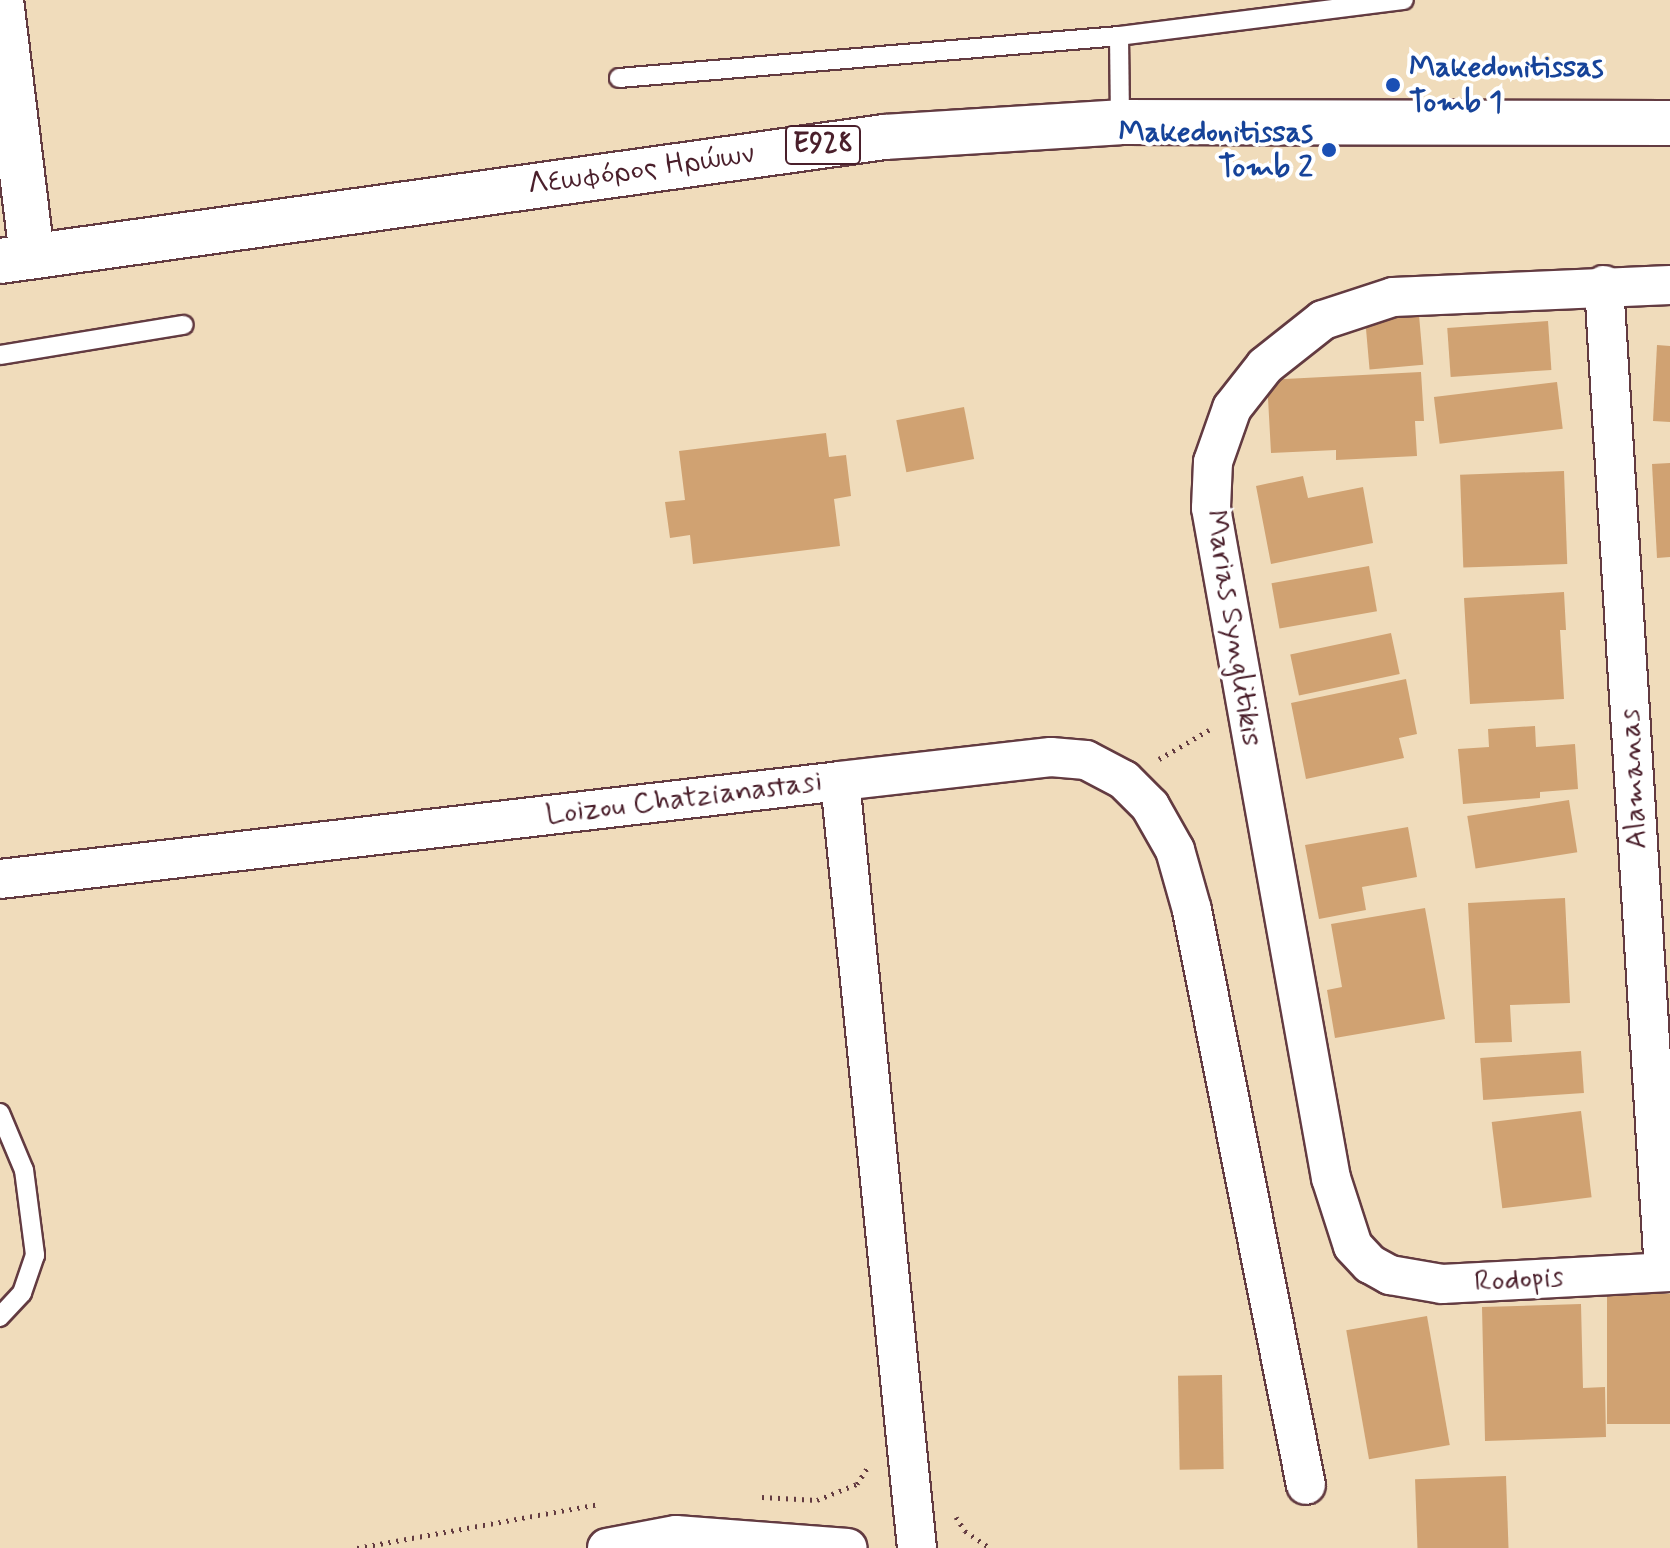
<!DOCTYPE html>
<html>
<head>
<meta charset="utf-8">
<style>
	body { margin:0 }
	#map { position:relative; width:1670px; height:1548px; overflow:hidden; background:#f0dcbb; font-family:Mynerve,sans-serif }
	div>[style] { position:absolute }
	.building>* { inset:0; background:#d0a272; transform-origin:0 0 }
	.path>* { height:5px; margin-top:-2.5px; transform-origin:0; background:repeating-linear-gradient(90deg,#633b41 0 2px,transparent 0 8px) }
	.roads { filter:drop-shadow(2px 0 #633b41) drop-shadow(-2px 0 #633b41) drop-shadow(0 2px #633b41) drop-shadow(0 -2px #633b41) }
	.lane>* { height:18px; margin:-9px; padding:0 9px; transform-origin:9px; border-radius:9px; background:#fff }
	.street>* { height:38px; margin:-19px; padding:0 19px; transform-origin:19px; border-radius:19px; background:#fff }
	.secondary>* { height:44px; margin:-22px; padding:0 22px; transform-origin:22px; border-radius:22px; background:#fff }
	.primary>* { height:44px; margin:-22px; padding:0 22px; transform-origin:22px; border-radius:22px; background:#fff }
	.dots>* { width:22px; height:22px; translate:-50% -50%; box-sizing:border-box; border:4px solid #fff; border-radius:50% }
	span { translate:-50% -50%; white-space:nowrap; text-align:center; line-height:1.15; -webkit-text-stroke:8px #fff; paint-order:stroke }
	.shield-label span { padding:2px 6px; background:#fff; border:2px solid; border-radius:6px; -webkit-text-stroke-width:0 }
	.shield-label { font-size:28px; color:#4a1f2b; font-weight:700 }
	.transit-label { font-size:30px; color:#164399; font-weight:700 }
	.left { translate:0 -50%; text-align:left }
	.right { translate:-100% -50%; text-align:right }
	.street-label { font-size:30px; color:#4a1f2b }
</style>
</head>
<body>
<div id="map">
	<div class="building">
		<i style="left:1419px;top:315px;width:50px;height:54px;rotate:85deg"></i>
		<i style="left:1548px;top:321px;width:49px;height:101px;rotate:86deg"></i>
		<i style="clip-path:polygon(1657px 345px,1670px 346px,1670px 422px,1653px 421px)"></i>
		<i style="clip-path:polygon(1421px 372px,1424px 421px,1415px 421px,1417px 456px,1336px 460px,1336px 450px,1271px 453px,1267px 380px)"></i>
		<i style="left:1557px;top:382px;width:47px;height:124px;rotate:83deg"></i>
		<i style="left:964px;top:407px;width:53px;height:69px;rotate:79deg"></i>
		<i style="clip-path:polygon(826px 433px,829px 457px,846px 455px,851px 496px,834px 499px,840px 546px,693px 564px,690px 535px,670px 538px,665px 502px,685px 500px,679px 451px)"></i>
		<i style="clip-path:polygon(1670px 463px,1670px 557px,1657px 558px,1652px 464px)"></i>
		<i style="left:1564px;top:471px;width:93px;height:104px;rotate:88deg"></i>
		<i style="clip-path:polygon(1303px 476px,1308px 498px,1363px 487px,1373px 543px,1271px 564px,1256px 486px)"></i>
		<i style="left:1369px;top:566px;width:46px;height:99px;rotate:80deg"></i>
		<i style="clip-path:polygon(1564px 592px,1566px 630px,1560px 630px,1564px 699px,1470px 704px,1464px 598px)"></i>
		<i style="left:1391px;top:633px;width:42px;height:103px;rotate:78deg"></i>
		<i style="clip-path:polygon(1406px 679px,1417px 734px,1399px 738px,1404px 758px,1306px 779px,1291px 703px)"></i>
		<i style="clip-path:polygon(1535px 726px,1536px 747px,1575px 744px,1578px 789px,1540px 792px,1540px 798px,1463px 804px,1458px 749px,1489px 747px,1488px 729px)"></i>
		<i style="left:1569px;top:800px;width:53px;height:103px;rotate:81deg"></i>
		<i style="clip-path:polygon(1408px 827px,1417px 877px,1362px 887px,1366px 910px,1319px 919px,1305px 845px)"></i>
		<i style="clip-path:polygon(1565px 898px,1570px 1003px,1510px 1005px,1512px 1042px,1475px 1043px,1468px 903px)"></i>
		<i style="clip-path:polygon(1425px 908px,1445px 1019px,1335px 1038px,1327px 990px,1342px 987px,1331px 924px)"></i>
		<i style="left:1581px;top:1051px;width:42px;height:101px;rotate:86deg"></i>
		<i style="left:1581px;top:1111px;width:87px;height:90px;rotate:83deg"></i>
		<i style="left:1670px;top:1294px;width:130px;height:63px;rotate:90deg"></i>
		<i style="clip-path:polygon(1581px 1304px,1583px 1388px,1605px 1387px,1606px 1437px,1485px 1441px,1482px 1307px)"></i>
		<i style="left:1427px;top:1316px;width:131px;height:82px;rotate:80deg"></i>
		<i style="left:1222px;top:1375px;width:94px;height:44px;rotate:89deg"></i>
		<i style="left:1506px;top:1476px;width:72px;height:91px;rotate:88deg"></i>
	</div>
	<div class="path">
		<i style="left:1159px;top:759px;width:58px;rotate:-30.1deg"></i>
		<i style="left:762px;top:1497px;width:55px;rotate:3.1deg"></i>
		<i style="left:817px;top:1500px;width:43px;rotate:-21.8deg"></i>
		<i style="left:857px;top:1484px;width:20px;rotate:-57deg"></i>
		<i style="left:956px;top:1517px;width:17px;rotate:57deg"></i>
		<i style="left:965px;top:1531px;width:30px;rotate:34deg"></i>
		<i style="left:357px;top:1548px;width:247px;rotate:-10.3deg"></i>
	</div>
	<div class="roads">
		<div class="lane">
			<i style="left:1119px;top:36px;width:86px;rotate:89.3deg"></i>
			<i style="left:619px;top:78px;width:502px;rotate:-4.8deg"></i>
			<i style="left:1119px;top:36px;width:287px;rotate:-7.2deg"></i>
			<i style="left:0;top:355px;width:186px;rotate:-9.3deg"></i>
			<i style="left:0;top:1113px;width:62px;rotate:67.2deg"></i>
			<i style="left:24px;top:1170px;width:86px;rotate:82.6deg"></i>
			<i style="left:35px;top:1255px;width:40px;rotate:108.9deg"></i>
			<i style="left:22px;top:1293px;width:33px;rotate:133deg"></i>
		</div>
		<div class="street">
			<i style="left:1604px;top:285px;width:989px;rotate:86.52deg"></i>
			<i style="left:1670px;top:285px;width:277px;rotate:177.5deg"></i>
			<i style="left:1393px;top:297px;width:74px;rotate:161.8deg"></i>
			<i style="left:1323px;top:320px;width:74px;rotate:141.6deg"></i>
			<i style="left:1265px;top:366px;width:53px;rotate:128.2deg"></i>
			<i style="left:1232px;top:408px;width:57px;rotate:109.4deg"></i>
			<i style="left:1213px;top:462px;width:46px;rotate:92.5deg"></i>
			<i style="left:1211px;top:508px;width:681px;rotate:79.85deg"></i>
			<i style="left:1331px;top:1178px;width:71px;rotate:72.1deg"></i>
			<i style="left:1353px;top:1246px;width:25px;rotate:47deg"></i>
			<i style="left:1370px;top:1264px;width:23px;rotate:29deg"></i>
			<i style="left:1390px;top:1275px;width:53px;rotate:9.8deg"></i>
			<i style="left:1442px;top:1284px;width:228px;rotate:-3deg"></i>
			<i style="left:840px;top:781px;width:212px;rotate:-6.5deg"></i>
			<i style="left:1051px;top:757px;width:35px;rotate:5deg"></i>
			<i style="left:1086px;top:760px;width:43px;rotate:27.8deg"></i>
			<i style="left:1124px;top:780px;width:37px;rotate:45deg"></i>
			<i style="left:1150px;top:806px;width:51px;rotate:60.4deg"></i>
			<i style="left:1175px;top:850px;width:62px;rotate:74.2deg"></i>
			<i style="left:1192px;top:910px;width:586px;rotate:78.79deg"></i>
			<i style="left:0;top:879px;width:846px;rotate:-6.65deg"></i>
			<i style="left:840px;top:781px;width:771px;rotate:84.27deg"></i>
			<i style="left:607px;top:1548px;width:70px;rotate:-10.7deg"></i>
			<i style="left:676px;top:1535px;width:172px;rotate:4.3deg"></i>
		</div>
		<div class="secondary">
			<i style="left:1px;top:0;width:257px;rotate:83.1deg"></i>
		</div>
		<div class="primary">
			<i style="left:0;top:261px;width:893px;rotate:-7.98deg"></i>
			<i style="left:884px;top:137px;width:236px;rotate:-3.6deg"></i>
			<i style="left:1120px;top:122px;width:550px;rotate:0.1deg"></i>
		</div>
	</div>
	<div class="dots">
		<i style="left:1393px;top:85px;background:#1a4fb4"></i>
		<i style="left:1329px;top:150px;background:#1a4fb4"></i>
	</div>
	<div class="shield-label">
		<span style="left:823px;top:145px">E928</span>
	</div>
	<div class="transit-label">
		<span class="left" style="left:1409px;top:85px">Makedonitissas<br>Tomb 1</span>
		<span class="right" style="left:1313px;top:150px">Makedonitissas<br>Tomb 2</span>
	</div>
	<div class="street-label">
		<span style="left:641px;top:170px;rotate:-8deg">Λεωφόρος Ηρώων</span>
		<span style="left:1233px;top:628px;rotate:81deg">Marias Synglitikis</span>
		<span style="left:1634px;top:779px;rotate:-93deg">Alamanas</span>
		<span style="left:684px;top:799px;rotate:-7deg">Loizou Chatzianastasi</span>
		<span style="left:1519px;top:1280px;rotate:-3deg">Rodopis</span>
	</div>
</div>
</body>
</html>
